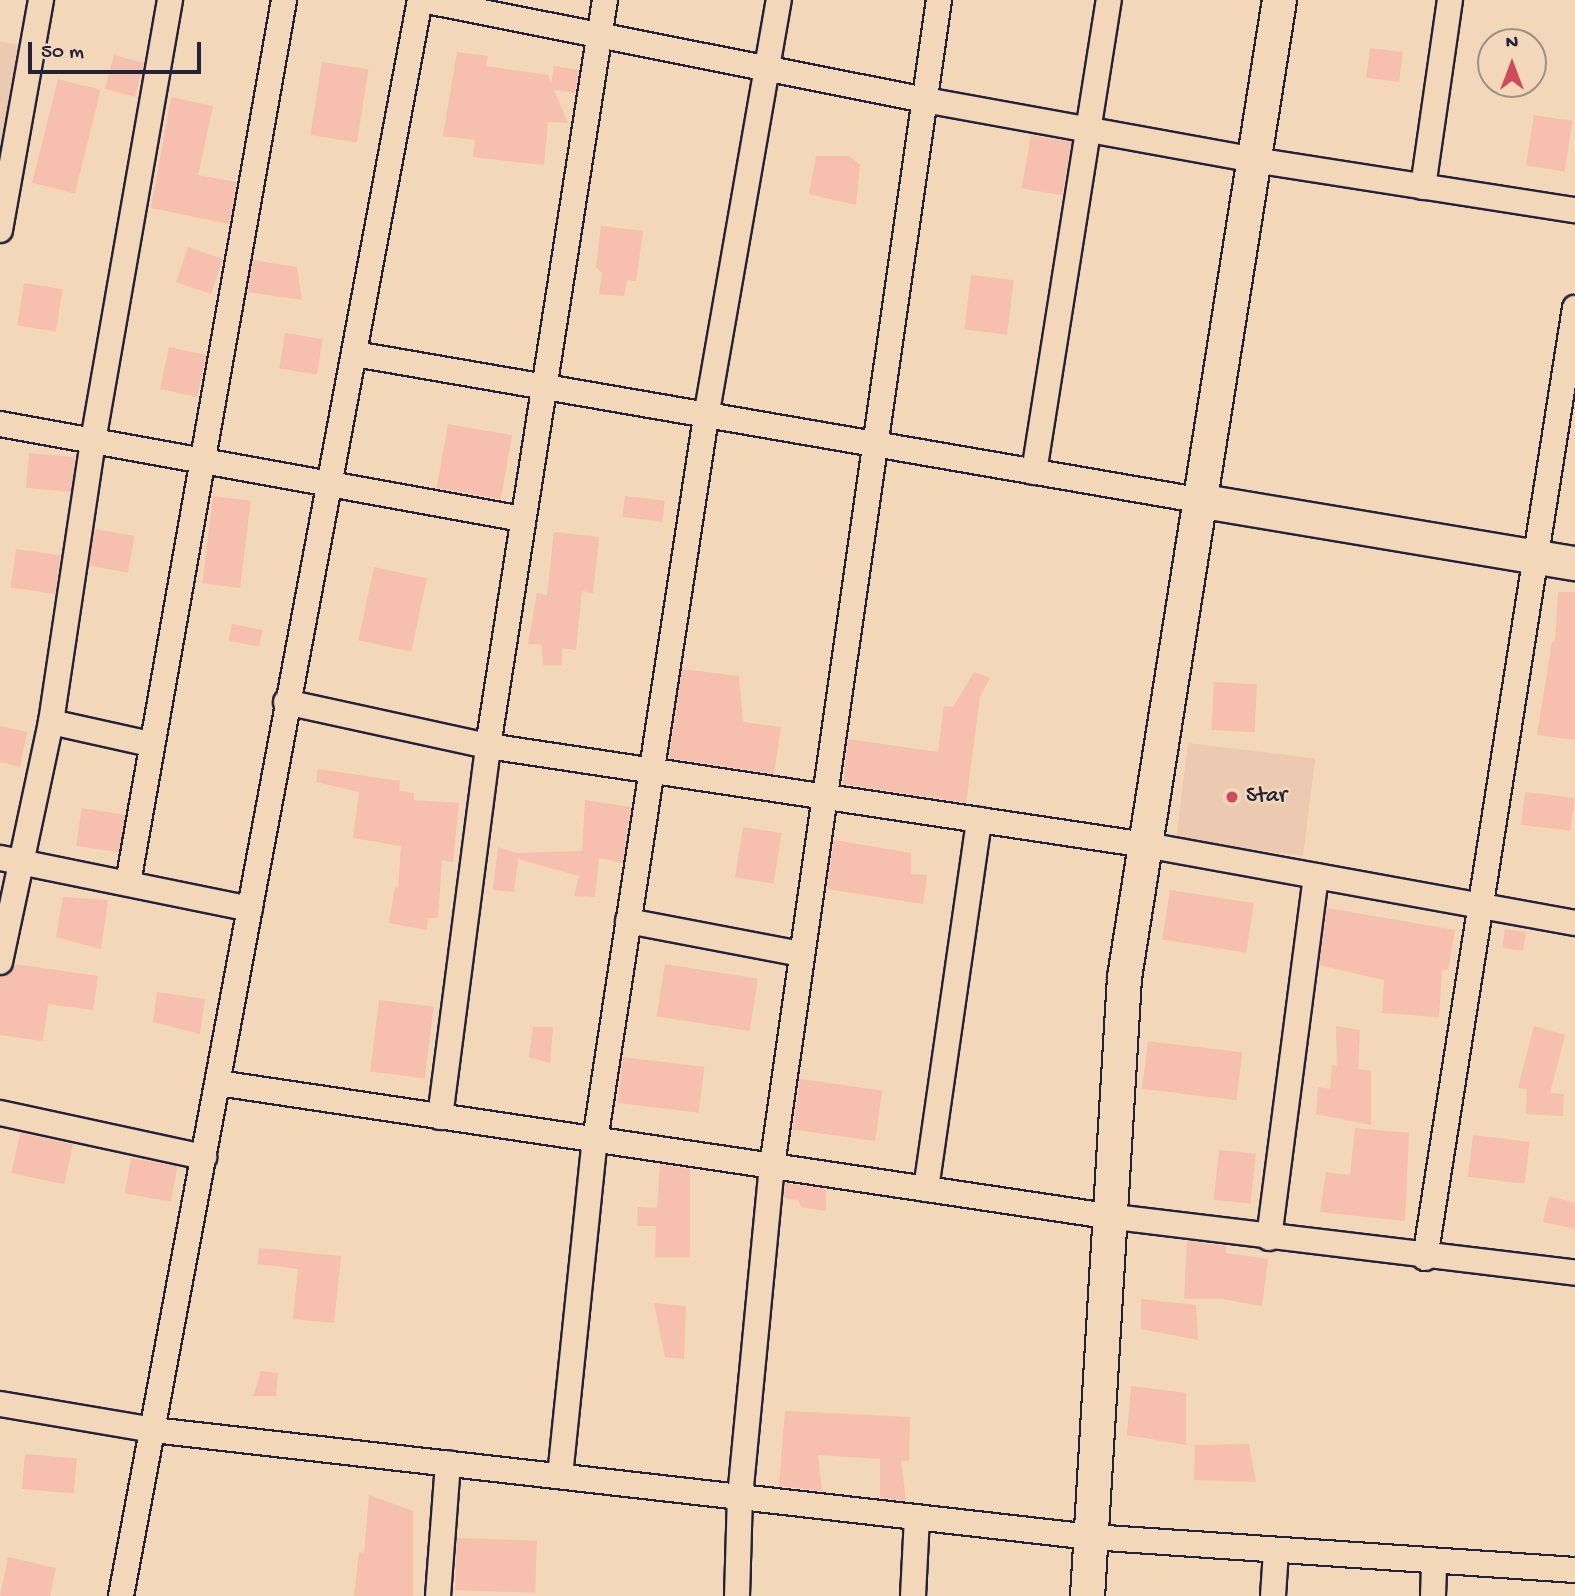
<!DOCTYPE html>
<html>
<head>
<meta charset="utf-8">
<style>
	body { margin:0 }
	#map { position:relative; width:1575px; height:1596px; overflow:hidden; background:#f2d7b9; font-family:"Gochi Hand",sans-serif }
	div>[style] { position:absolute }
	.built>* { inset:0; background:#ecc9b1; transform-origin:0 0 }
	.building>* { inset:0; background:#f7bfae; transform-origin:0 0 }
	.roads { filter:drop-shadow(2px 0 #22223b) drop-shadow(-2px 0 #22223b) drop-shadow(0 2px #22223b) drop-shadow(0 -2px #22223b) }
	.street>* { height:24px; margin:-12px; padding:0 12px; transform-origin:12px; border-radius:12px; background:#f2d7b9 }
	.secondary>* { height:33px; margin:-16.5px; padding:0 16.5px; transform-origin:16.5px; border-radius:16.5px; background:#f2d7b9 }
	.dots>* { width:19px; height:19px; translate:-50% -50%; box-sizing:border-box; border:4px solid #f2d7b9; border-radius:50% }
	span { translate:-50% -50%; white-space:nowrap; text-align:center; line-height:1.15; -webkit-text-stroke:5px #f2d7b9; paint-order:stroke }
	.poi-label { font-size:23px; color:#22223b }
	.left { translate:0 -50%; text-align:left }
	.north { position:absolute; left:1477px; top:28px; width:70px; height:70px; box-sizing:border-box; background:#f2d7b9; border:2px solid #9f8f87; border-radius:50%; rotate:0deg; font-size:19px; font-weight:700; line-height:28px; text-align:center; color:#22223b }
	.north::after { content:''; display:block; margin:auto; width:24px; height:32px; background:#d1495b; clip-path:polygon(50% 0,100% 100%,50% 72%,0 100%) }
	.scale { position:absolute; left:28px; top:42px; width:173px; height:32px; box-sizing:border-box; border:4px solid #22223b; border-top:0; padding-left:9px; font-size:21px; line-height:24px; white-space:nowrap; color:#22223b; -webkit-text-stroke:5px #f2d7b9; paint-order:stroke }
</style>
</head>
<body>
<div id="map">
	<div class="built">
		<i style="clip-path:polygon(0 41px,18px 45px,0 174px)"></i>
		<i style="left:1188px;top:743px;width:128px;height:98px;rotate:7deg"></i>
	</div>
	<div class="building">
		<i style="left:1370px;top:48px;width:33px;height:30px;rotate:7deg"></i>
		<i style="clip-path:polygon(457px 52px,488px 56px,486px 66px,548px 75px,551px 84px,554px 66px,579px 70px,575px 93px,554px 90px,568px 123px,548px 122px,544px 165px,473px 157px,475px 140px,443px 136px)"></i>
		<i style="left:114px;top:55px;width:31px;height:35px;rotate:15deg"></i>
		<i style="left:322px;top:62px;width:47px;height:74px;rotate:9deg"></i>
		<i style="left:58px;top:79px;width:44px;height:107px;rotate:14deg"></i>
		<i style="clip-path:polygon(171px 97px,213px 106px,198px 175px,237px 182px,229px 224px,151px 208px)"></i>
		<i style="left:1534px;top:115px;width:39px;height:51px;rotate:9deg"></i>
		<i style="left:1031px;top:135px;width:41px;height:54px;rotate:10deg"></i>
		<i style="clip-path:polygon(816px 156px,849px 156px,860px 165px,856px 205px,809px 194px)"></i>
		<i style="clip-path:polygon(601px 226px,643px 231px,636px 281px,627px 280px,624px 296px,599px 294px,602px 273px,596px 267px)"></i>
		<i style="left:188px;top:247px;width:37px;height:37px;rotate:19deg"></i>
		<i style="clip-path:polygon(253px 260px,297px 267px,302px 300px,248px 292px)"></i>
		<i style="left:971px;top:275px;width:43px;height:55px;rotate:7deg"></i>
		<i style="left:24px;top:283px;width:39px;height:43px;rotate:9deg"></i>
		<i style="left:285px;top:333px;width:38px;height:36px;rotate:9deg"></i>
		<i style="left:169px;top:347px;width:38px;height:43px;rotate:12deg"></i>
		<i style="left:448px;top:424px;width:65px;height:65px;rotate:10deg"></i>
		<i style="left:29px;top:453px;width:46px;height:35px;rotate:5deg"></i>
		<i style="left:213px;top:496px;width:38px;height:88px;rotate:7deg"></i>
		<i style="left:625px;top:496px;width:40px;height:21px;rotate:7deg"></i>
		<i style="left:95px;top:529px;width:40px;height:37px;rotate:10deg"></i>
		<i style="clip-path:polygon(554px 532px,599px 537px,593px 593px,582px 591px,576px 650px,562px 648px,562px 665px,543px 665px,542px 645px,528px 644px,537px 593px,547px 595px)"></i>
		<i style="left:16px;top:549px;width:45px;height:39px;rotate:8deg"></i>
		<i style="left:374px;top:567px;width:54px;height:75px;rotate:12deg"></i>
		<i style="clip-path:polygon(1558px 592px,1575px 592px,1575px 740px,1537px 735px,1552px 642px,1555px 642px)"></i>
		<i style="left:232px;top:624px;width:31px;height:17px;rotate:11deg"></i>
		<i style="clip-path:polygon(682px 669px,739px 676px,743px 722px,781px 727px,774px 774px,669px 758px)"></i>
		<i style="clip-path:polygon(974px 672px,990px 678px,980px 697px,966px 803px,843px 784px,848px 739px,938px 752px,944px 706px,953px 707px)"></i>
		<i style="left:1214px;top:682px;width:43px;height:48px;rotate:3deg"></i>
		<i style="clip-path:polygon(0 726px,27px 732px,20px 767px,0 762px)"></i>
		<i style="clip-path:polygon(318px 769px,400px 781px,399px 791px,414px 793px,414px 800px,459px 803px,453px 862px,442px 860px,438px 918px,428px 918px,427px 930px,389px 923px,395px 887px,398px 888px,401px 846px,353px 838px,359px 792px,316px 782px)"></i>
		<i style="left:1525px;top:792px;width:50px;height:33px;rotate:7deg"></i>
		<i style="clip-path:polygon(585px 800px,631px 807px,623px 863px,599px 858px,595px 897px,574px 896px,579px 876px,518px 859px,514px 892px,493px 890px,498px 847px,516px 853px,582px 851px)"></i>
		<i style="left:82px;top:808px;width:44px;height:38px;rotate:9deg"></i>
		<i style="left:743px;top:827px;width:39px;height:51px;rotate:9deg"></i>
		<i style="clip-path:polygon(834px 840px,911px 853px,911px 874px,927px 875px,923px 904px,827px 889px)"></i>
		<i style="left:1170px;top:890px;width:85px;height:50px;rotate:9deg"></i>
		<i style="clip-path:polygon(63px 897px,108px 900px,101px 949px,56px 937px)"></i>
		<i style="clip-path:polygon(1327px 908px,1455px 930px,1448px 970px,1442px 969px,1439px 1017px,1382px 1013px,1384px 980px,1319px 965px)"></i>
		<i style="left:1505px;top:929px;width:21px;height:19px;rotate:8deg"></i>
		<i style="clip-path:polygon(15px 964px,98px 976px,93px 1010px,48px 1004px,43px 1041px,0 1035px,0 976px,11px 972px)"></i>
		<i style="left:665px;top:964px;width:94px;height:53px;rotate:9deg"></i>
		<i style="clip-path:polygon(157px 992px,205px 999px,200px 1034px,153px 1022px)"></i>
		<i style="left:379px;top:1000px;width:55px;height:72px;rotate:7deg"></i>
		<i style="clip-path:polygon(1336px 1026px,1360px 1030px,1358px 1069px,1371px 1071px,1371px 1125px,1316px 1114px,1318px 1087px,1330px 1089px,1332px 1065px,1337px 1066px)"></i>
		<i style="clip-path:polygon(1534px 1026px,1565px 1035px,1550px 1093px,1564px 1094px,1563px 1116px,1526px 1114px,1527px 1089px,1518px 1088px)"></i>
		<i style="clip-path:polygon(533px 1027px,553px 1027px,550px 1063px,529px 1057px)"></i>
		<i style="left:1148px;top:1041px;width:95px;height:48px;rotate:7deg"></i>
		<i style="left:623px;top:1057px;width:82px;height:46px;rotate:7deg"></i>
		<i style="left:800px;top:1079px;width:83px;height:51px;rotate:8deg"></i>
		<i style="clip-path:polygon(1355px 1128px,1409px 1133px,1405px 1221px,1320px 1212px,1326px 1172px,1350px 1175px)"></i>
		<i style="left:20px;top:1133px;width:54px;height:41px;rotate:12deg"></i>
		<i style="left:1473px;top:1135px;width:57px;height:42px;rotate:7deg"></i>
		<i style="left:1219px;top:1150px;width:37px;height:50px;rotate:6deg"></i>
		<i style="left:131px;top:1158px;width:47px;height:36px;rotate:10deg"></i>
		<i style="clip-path:polygon(660px 1164px,690px 1169px,690px 1257px,655px 1257px,656px 1226px,637px 1226px,638px 1207px,657px 1208px)"></i>
		<i style="clip-path:polygon(785px 1183px,826px 1189px,826px 1211px,801px 1207px,798px 1200px,784px 1198px)"></i>
		<i style="clip-path:polygon(1549px 1196px,1575px 1203px,1575px 1229px,1543px 1222px)"></i>
		<i style="clip-path:polygon(1187px 1241px,1226px 1246px,1226px 1253px,1268px 1259px,1262px 1306px,1223px 1299px,1184px 1299px)"></i>
		<i style="clip-path:polygon(259px 1248px,341px 1256px,334px 1323px,293px 1319px,298px 1269px,258px 1264px)"></i>
		<i style="clip-path:polygon(1141px 1299px,1196px 1305px,1198px 1340px,1141px 1329px)"></i>
		<i style="clip-path:polygon(654px 1303px,686px 1306px,684px 1359px,665px 1357px)"></i>
		<i style="clip-path:polygon(261px 1371px,278px 1373px,276px 1396px,253px 1396px)"></i>
		<i style="clip-path:polygon(1131px 1386px,1186px 1393px,1186px 1445px,1127px 1435px)"></i>
		<i style="clip-path:polygon(785px 1411px,910px 1417px,909px 1461px,901px 1461px,906px 1501px,880px 1498px,880px 1459px,818px 1455px,822px 1491px,779px 1486px)"></i>
		<i style="clip-path:polygon(1249px 1444px,1256px 1482px,1194px 1480px,1195px 1445px)"></i>
		<i style="left:25px;top:1454px;width:52px;height:35px;rotate:5deg"></i>
		<i style="clip-path:polygon(369px 1495px,413px 1511px,413px 1596px,354px 1596px,359px 1552px,364px 1553px)"></i>
		<i style="left:457px;top:1538px;width:80px;height:52px;rotate:2deg"></i>
		<i style="clip-path:polygon(8px 1557px,56px 1568px,50px 1596px,0 1596px)"></i>
	</div>
	<div class="roads">
		<div class="street">
			<i style="left:422px;top:0;width:513px;rotate:11.24deg"></i>
			<i style="left:925px;top:100px;width:334px;rotate:10.3deg"></i>
			<i style="left:1254px;top:160px;width:325px;rotate:8.9deg"></i>
			<i style="left:1423px;top:187px;width:189px;rotate:-81.8deg"></i>
			<i style="left:0;top:230px;width:234px;rotate:-79.9deg"></i>
			<i style="left:355px;top:354px;width:861px;rotate:9.83deg"></i>
			<i style="left:0;top:424px;width:531px;rotate:10.31deg"></i>
			<i style="left:1034px;top:472px;width:478px;rotate:-81deg"></i>
			<i style="left:286px;top:702px;width:207px;rotate:12.3deg"></i>
			<i style="left:488px;top:746px;width:665px;rotate:8.56deg"></i>
			<i style="left:1146px;top:845px;width:436px;rotate:10.3deg"></i>
			<i style="left:51px;top:722px;width:101px;rotate:12.5deg"></i>
			<i style="left:0;top:858px;width:255px;rotate:11.5deg"></i>
			<i style="left:128px;top:883px;width:897px;rotate:-79.98deg"></i>
			<i style="left:628px;top:921px;width:176px;rotate:10.8deg"></i>
			<i style="left:0;top:962px;width:245px;rotate:-78deg"></i>
			<i style="left:51px;top:722px;width:284px;rotate:-81.5deg"></i>
			<i style="left:93px;top:441px;width:448px;rotate:-80.1deg"></i>
			<i style="left:218px;top:1083px;width:899px;rotate:8.51deg"></i>
			<i style="left:1107px;top:1216px;width:471px;rotate:6.9deg"></i>
			<i style="left:0;top:1113px;width:209px;rotate:12.2deg"></i>
			<i style="left:440px;top:1117px;width:374px;rotate:-82.6deg"></i>
			<i style="left:488px;top:746px;width:755px;rotate:-81.09deg"></i>
			<i style="left:926px;top:1189px;width:373px;rotate:-81.8deg"></i>
			<i style="left:1269px;top:1238px;width:365px;rotate:-82.6deg"></i>
			<i style="left:1425px;top:1258px;width:962px;rotate:-81.03deg"></i>
			<i style="left:0;top:1404px;width:155px;rotate:9.6deg"></i>
			<i style="left:153px;top:1430px;width:944px;rotate:6.51deg"></i>
			<i style="left:1091px;top:1537px;width:485px;rotate:3.9deg"></i>
			<i style="left:560px;top:1476px;width:338px;rotate:-84.1deg"></i>
			<i style="left:595px;top:1140px;width:731px;rotate:-81.27deg"></i>
			<i style="left:706px;top:417px;width:423px;rotate:-80.1deg"></i>
			<i style="left:121px;top:1596px;width:1624px;rotate:-79.39deg"></i>
			<i style="left:438px;top:1596px;width:133px;rotate:-85.7deg"></i>
			<i style="left:737px;top:1596px;width:99px;rotate:-88.3deg"></i>
			<i style="left:740px;top:1497px;width:333px;rotate:-84.5deg"></i>
			<i style="left:772px;top:1166px;width:1178px;rotate:-81.85deg"></i>
			<i style="left:913px;top:1596px;width:79px;rotate:-87.1deg"></i>
			<i style="left:1273px;top:1596px;width:45px;rotate:-86.2deg"></i>
			<i style="left:1433px;top:1596px;width:32px;rotate:-88deg"></i>
		</div>
		<div class="secondary">
			<i style="left:1203px;top:501px;width:377px;rotate:9.5deg"></i>
			<i style="left:1087px;top:1596px;width:620px;rotate:-86.58deg"></i>
			<i style="left:1124px;top:977px;width:989px;rotate:-80.99deg"></i>
		</div>
	</div>
	<div class="dots">
		<i style="left:1232px;top:797px;background:#d1495b"></i>
	</div>
	<div class="poi-label">
		<span class="left" style="left:1246px;top:797px">Star</span>
	</div>
	<div class="north">N</div>
	<div class="scale">50 m</div>
</div>
</body>
</html>
